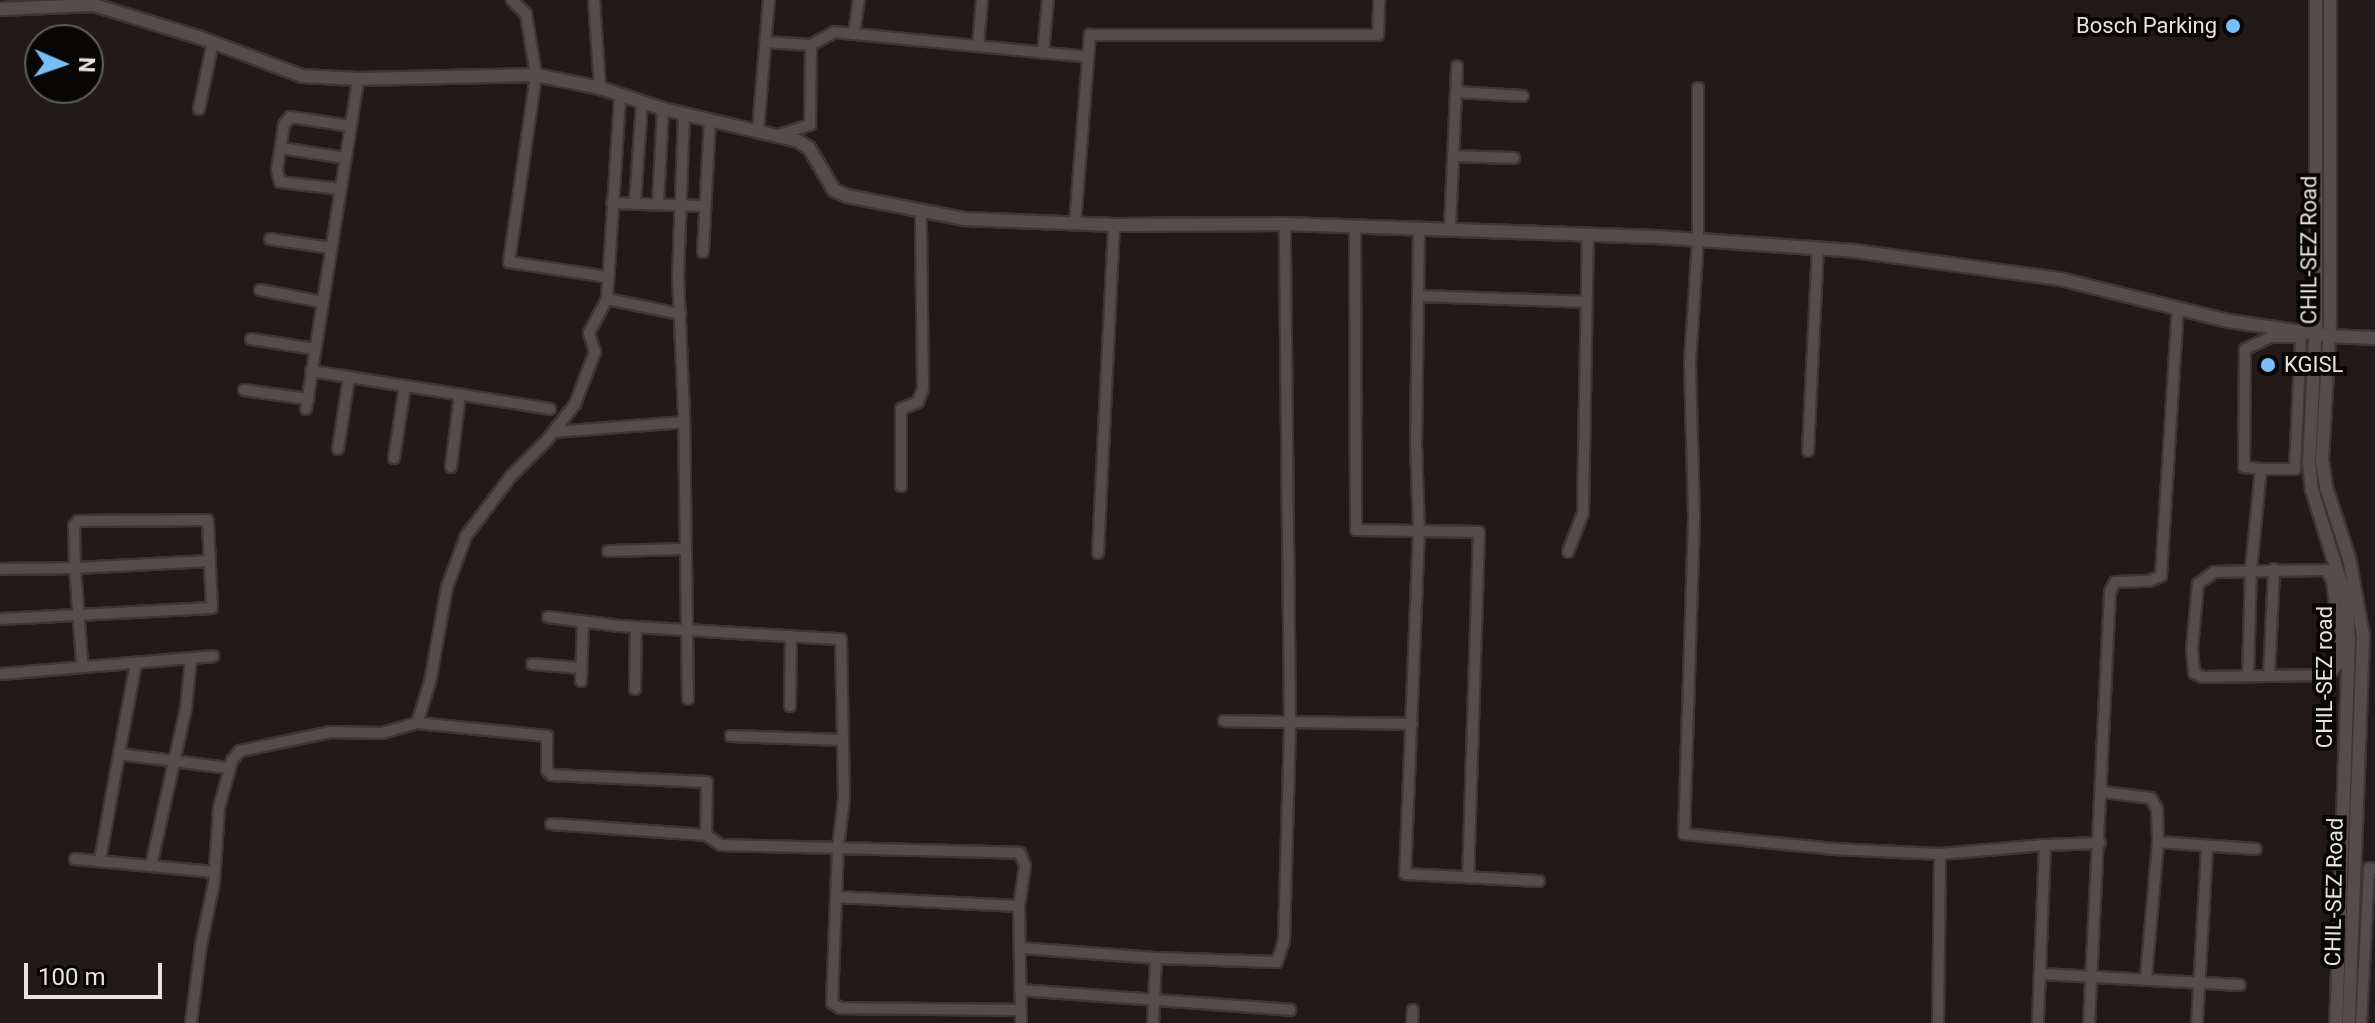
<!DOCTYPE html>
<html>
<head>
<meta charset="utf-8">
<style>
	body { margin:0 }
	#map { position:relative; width:2375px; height:1023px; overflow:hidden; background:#22191a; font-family:Roboto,sans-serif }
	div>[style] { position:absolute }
	.roads { filter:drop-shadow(2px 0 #3c3636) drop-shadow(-2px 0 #3c3636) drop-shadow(0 2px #3c3636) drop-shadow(0 -2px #3c3636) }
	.minor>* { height:10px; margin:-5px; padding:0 5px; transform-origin:5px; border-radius:5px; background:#574c4d }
	.tertiary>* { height:12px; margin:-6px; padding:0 6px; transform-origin:6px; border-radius:6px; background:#574c4d }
	.dots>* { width:22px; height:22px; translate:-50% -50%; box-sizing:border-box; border:4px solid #090606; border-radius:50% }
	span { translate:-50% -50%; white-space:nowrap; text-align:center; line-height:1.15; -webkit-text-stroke:8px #090606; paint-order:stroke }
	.poi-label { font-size:22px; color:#e8e2e2 }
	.right { translate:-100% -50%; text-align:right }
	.left { translate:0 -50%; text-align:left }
	.street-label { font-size:22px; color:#e8e2e2 }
	.north { position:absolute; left:24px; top:24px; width:80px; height:80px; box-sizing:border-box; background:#090606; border:2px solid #625e5e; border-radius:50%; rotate:92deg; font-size:22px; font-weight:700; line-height:32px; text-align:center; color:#e8e2e2 }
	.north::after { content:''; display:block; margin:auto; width:28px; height:36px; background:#78bff7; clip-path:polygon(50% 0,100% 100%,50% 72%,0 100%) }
	.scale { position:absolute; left:24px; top:963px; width:138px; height:36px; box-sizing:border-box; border:4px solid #e8e2e2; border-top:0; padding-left:10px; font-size:24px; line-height:28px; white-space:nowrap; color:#e8e2e2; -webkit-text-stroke:6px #090606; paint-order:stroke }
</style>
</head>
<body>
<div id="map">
	<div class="roads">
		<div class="minor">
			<i style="left:512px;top:0;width:20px;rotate:45deg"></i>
			<i style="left:526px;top:14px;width:62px;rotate:80.7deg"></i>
			<i style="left:536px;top:75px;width:189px;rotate:98.2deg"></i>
			<i style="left:509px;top:262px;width:100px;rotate:8.6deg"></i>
			<i style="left:594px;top:0;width:88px;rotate:86.1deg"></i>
			<i style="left:854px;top:34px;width:34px;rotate:-82deg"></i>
			<i style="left:766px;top:42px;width:45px;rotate:3.8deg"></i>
			<i style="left:978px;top:46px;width:46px;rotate:-85deg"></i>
			<i style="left:1043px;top:53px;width:53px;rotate:-84.6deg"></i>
			<i style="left:1698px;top:88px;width:151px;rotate:90deg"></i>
			<i style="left:1698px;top:239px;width:124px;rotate:93.7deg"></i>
			<i style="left:1690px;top:363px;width:156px;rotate:88.5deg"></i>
			<i style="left:1694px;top:519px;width:315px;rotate:91.8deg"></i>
			<i style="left:1684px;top:834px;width:151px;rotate:5.7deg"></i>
			<i style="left:1834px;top:849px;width:106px;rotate:2.7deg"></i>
			<i style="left:1940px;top:854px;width:105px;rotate:-4.9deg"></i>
			<i style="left:2045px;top:845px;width:178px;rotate:92.3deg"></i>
			<i style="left:1456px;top:92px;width:67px;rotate:3.4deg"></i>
			<i style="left:199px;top:109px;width:68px;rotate:-78.2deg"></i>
			<i style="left:684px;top:114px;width:162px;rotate:92.1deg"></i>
			<i style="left:678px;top:276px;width:137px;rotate:87.5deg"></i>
			<i style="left:684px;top:413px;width:286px;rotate:89.2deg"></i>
			<i style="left:758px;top:130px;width:130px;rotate:-85.2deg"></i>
			<i style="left:779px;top:135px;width:33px;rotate:-18deg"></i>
			<i style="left:810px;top:125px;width:80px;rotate:-89.3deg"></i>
			<i style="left:811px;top:45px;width:26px;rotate:-29deg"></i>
			<i style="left:834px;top:32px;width:255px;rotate:5.6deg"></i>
			<i style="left:281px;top:148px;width:65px;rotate:8.9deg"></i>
			<i style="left:1453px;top:156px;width:61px;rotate:1.9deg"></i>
			<i style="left:340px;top:189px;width:60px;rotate:-173.3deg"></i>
			<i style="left:280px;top:182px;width:12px;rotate:-104deg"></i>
			<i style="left:277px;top:170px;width:46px;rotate:-81.2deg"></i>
			<i style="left:284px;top:125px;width:10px;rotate:-53deg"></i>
			<i style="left:290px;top:117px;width:61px;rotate:8.5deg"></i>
			<i style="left:612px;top:203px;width:91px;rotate:1.9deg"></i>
			<i style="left:635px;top:203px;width:101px;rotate:-86deg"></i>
			<i style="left:658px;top:203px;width:94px;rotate:-87deg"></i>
			<i style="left:1075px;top:224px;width:190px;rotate:-85.5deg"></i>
			<i style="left:1090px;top:35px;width:288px"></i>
			<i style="left:1378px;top:35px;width:35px;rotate:-88deg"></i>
			<i style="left:1355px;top:226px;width:304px;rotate:89.8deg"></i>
			<i style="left:1356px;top:530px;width:123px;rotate:0.9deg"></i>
			<i style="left:1479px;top:532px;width:345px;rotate:91.8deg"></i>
			<i style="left:1419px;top:228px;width:216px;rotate:90.8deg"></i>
			<i style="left:1416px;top:444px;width:85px;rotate:88deg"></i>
			<i style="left:1419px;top:529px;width:345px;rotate:92.3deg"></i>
			<i style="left:1405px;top:874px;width:134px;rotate:3deg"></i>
			<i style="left:1450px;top:229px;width:163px;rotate:-87.5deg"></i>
			<i style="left:270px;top:239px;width:62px;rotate:8.4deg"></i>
			<i style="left:703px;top:252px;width:132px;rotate:-87deg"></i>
			<i style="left:260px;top:290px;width:64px;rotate:10.8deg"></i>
			<i style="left:1418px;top:296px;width:168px;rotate:2deg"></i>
			<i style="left:607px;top:299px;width:75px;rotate:11.6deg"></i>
			<i style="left:251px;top:339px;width:65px;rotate:8.9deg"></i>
			<i style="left:311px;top:371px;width:242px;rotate:9deg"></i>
			<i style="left:244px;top:390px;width:65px;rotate:8deg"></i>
			<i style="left:306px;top:409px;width:334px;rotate:-81deg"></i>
			<i style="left:554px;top:432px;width:130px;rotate:-4.4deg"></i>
			<i style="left:338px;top:449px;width:73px;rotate:-81.3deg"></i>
			<i style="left:1808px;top:451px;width:203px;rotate:-87.2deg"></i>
			<i style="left:394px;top:458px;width:73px;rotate:-81.3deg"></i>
			<i style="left:451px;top:467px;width:73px;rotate:-82.9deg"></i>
			<i style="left:901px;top:486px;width:77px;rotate:-90deg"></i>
			<i style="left:901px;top:409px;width:18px;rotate:-22deg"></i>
			<i style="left:918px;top:402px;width:15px;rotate:-70deg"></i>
			<i style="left:923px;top:388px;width:176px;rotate:-90.7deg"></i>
			<i style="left:608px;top:551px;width:77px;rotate:-1.5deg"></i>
			<i style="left:1568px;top:552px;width:42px;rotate:-69deg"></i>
			<i style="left:1583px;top:513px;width:279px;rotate:-89deg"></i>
			<i style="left:1098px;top:553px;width:328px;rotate:-87.2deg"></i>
			<i style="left:0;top:569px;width:75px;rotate:-0.8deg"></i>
			<i style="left:75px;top:568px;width:93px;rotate:85.7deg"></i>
			<i style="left:548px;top:617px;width:72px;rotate:7.2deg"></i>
			<i style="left:619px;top:626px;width:222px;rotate:3.4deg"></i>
			<i style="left:841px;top:639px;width:159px;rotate:88.9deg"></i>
			<i style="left:844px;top:798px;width:49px;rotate:97deg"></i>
			<i style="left:838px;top:847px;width:156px;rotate:92.2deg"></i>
			<i style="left:832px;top:1003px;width:9px;rotate:32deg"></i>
			<i style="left:840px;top:1008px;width:180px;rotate:0.6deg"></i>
			<i style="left:0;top:619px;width:212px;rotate:-3deg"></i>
			<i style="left:212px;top:608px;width:86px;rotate:-92.7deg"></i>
			<i style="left:208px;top:522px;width:2px;rotate:-117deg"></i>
			<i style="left:207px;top:520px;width:129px;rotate:179.6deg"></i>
			<i style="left:78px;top:521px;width:6px;rotate:129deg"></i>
			<i style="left:74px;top:526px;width:42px;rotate:88.6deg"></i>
			<i style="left:75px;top:568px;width:135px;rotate:-3deg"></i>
			<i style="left:2338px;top:627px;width:47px;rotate:-97.3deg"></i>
			<i style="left:2332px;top:580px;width:12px;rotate:-121deg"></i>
			<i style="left:2326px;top:570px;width:112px;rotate:179deg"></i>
			<i style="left:2214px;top:572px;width:20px;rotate:143deg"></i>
			<i style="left:2198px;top:584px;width:65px;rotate:95.3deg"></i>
			<i style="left:2192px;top:649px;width:24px;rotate:85deg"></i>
			<i style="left:2194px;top:673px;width:10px;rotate:24deg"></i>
			<i style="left:2203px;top:677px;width:125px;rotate:-0.9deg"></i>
			<i style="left:2328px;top:675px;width:14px;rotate:-45deg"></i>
			<i style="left:2338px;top:665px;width:38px;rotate:-90deg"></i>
			<i style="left:2338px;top:627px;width:11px"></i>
			<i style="left:191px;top:658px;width:50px;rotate:95.7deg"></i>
			<i style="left:186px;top:708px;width:162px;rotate:102.5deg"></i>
			<i style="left:151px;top:866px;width:63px;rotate:5.4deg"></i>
			<i style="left:136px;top:663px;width:93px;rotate:100.6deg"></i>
			<i style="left:119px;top:754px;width:110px;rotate:7.3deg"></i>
			<i style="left:532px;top:664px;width:49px;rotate:4.7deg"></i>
			<i style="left:0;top:674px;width:214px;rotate:-4.8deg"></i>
			<i style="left:2248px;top:676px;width:107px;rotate:-88.4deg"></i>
			<i style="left:2251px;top:569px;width:100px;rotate:-84.3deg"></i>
			<i style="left:2261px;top:469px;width:34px"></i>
			<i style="left:2295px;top:469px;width:132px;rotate:-87.4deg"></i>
			<i style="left:2301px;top:337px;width:30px;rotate:180deg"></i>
			<i style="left:2271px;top:337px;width:29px;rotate:155deg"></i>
			<i style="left:2245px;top:349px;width:118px;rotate:90.5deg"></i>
			<i style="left:2244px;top:467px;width:17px;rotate:7deg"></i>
			<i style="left:2269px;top:676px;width:107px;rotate:-87.3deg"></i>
			<i style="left:581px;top:681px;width:59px;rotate:-88.1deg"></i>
			<i style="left:635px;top:689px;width:62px;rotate:-89.1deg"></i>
			<i style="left:790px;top:706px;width:70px;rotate:-89.2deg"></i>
			<i style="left:1224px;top:721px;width:188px;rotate:0.9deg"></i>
			<i style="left:417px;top:723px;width:131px;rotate:5.7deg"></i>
			<i style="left:547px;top:736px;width:34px;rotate:90deg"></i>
			<i style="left:547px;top:770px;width:6px;rotate:51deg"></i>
			<i style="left:551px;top:775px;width:156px;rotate:2.6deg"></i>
			<i style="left:707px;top:782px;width:53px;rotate:91.1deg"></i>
			<i style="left:731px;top:736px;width:111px;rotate:2.1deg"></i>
			<i style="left:2103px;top:792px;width:48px;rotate:7.1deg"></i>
			<i style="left:2151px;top:798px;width:13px;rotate:61deg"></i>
			<i style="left:2157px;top:809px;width:33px;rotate:88deg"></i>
			<i style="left:2158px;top:842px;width:98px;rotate:4.1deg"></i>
			<i style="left:551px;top:824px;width:155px;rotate:4.1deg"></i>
			<i style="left:706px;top:835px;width:18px;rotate:34deg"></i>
			<i style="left:721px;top:845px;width:299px;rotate:1.5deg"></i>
			<i style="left:1020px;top:853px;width:14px;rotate:69deg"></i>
			<i style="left:1025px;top:866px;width:40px;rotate:98.5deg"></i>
			<i style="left:1019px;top:906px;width:117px;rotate:89deg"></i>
			<i style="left:2045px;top:845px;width:55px;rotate:-2.1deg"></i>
			<i style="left:75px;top:859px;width:76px;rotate:5.3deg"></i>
			<i style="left:100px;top:860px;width:108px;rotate:-79.8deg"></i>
			<i style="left:836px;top:897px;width:183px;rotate:2.8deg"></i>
			<i style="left:1020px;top:948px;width:136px;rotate:4.2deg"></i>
			<i style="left:2042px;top:974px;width:198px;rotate:3.2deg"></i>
			<i style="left:2146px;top:977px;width:136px;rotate:-84.9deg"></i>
			<i style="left:1020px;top:990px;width:271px;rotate:4.2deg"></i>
			<i style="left:191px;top:1023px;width:79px;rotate:-82.7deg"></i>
			<i style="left:201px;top:945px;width:63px;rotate:-78.2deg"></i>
			<i style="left:214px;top:883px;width:75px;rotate:-86.2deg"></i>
			<i style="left:219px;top:808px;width:50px;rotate:-74.8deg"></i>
			<i style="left:232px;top:760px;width:12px;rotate:-48deg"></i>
			<i style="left:240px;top:751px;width:92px;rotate:-11.9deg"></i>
			<i style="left:330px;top:732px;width:52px;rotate:1.1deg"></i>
			<i style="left:382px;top:733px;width:36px;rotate:-16deg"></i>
			<i style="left:417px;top:723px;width:43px;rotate:-72.4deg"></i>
			<i style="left:430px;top:682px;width:97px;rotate:-79.9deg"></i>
			<i style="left:447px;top:587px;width:54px;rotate:-69.6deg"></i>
			<i style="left:466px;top:536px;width:76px;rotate:-53deg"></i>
			<i style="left:512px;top:475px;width:49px;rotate:-45deg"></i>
			<i style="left:547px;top:440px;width:46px;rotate:-52.1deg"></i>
			<i style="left:575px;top:404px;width:56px;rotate:-69deg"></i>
			<i style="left:595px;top:352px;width:20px;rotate:-108deg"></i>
			<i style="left:589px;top:333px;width:38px;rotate:-62deg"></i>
			<i style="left:607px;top:299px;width:203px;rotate:-86.3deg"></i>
			<i style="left:1153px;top:1023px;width:65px;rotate:-87.4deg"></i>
			<i style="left:1156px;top:958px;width:121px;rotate:1.9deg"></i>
			<i style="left:1277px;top:962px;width:22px;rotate:-72deg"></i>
			<i style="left:1284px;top:941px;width:218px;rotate:-88.4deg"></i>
			<i style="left:1290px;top:723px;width:499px;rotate:-90.6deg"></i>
			<i style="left:1412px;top:1023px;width:13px;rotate:-86deg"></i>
			<i style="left:1938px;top:1023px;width:169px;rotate:-89.3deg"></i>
			<i style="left:2089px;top:1023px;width:432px;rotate:-87.2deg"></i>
			<i style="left:2110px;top:592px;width:11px;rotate:-63deg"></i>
			<i style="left:2115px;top:582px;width:34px;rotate:-2deg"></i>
			<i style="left:2149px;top:581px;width:13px;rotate:-23deg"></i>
			<i style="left:2161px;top:576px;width:268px;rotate:-86.4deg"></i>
			<i style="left:2197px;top:1023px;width:176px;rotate:-86.7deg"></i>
			<i style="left:2361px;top:1023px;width:155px;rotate:-87deg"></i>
			<i style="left:2369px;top:868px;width:6px;rotate:9deg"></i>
		</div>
		<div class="tertiary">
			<i style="left:2316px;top:0;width:320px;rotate:90deg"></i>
			<i style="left:2316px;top:320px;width:142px;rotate:92.8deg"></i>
			<i style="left:2309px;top:462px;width:28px;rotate:84deg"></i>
			<i style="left:2312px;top:490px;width:114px;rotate:72.7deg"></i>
			<i style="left:2346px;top:599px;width:39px;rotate:86deg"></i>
			<i style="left:2349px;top:638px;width:385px;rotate:91.9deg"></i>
			<i style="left:2330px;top:0;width:321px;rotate:90deg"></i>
			<i style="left:2330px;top:321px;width:140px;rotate:93.3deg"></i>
			<i style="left:2322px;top:461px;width:26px;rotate:81deg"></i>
			<i style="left:2326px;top:487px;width:75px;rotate:72.1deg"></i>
			<i style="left:2349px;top:558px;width:79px;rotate:79.8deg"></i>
			<i style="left:2363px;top:636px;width:387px;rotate:92.1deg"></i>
			<i style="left:0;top:9px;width:94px;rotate:-2.4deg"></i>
			<i style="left:94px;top:5px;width:112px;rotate:17.1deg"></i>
			<i style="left:201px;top:38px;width:108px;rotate:20.6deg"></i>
			<i style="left:302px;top:76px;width:56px;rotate:3.1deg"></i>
			<i style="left:358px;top:79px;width:178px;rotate:-1.3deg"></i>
			<i style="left:536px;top:75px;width:65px;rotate:11.5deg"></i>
			<i style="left:600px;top:88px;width:66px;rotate:18.4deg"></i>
			<i style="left:663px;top:109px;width:139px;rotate:13.3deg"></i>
			<i style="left:798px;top:141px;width:13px;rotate:32deg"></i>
			<i style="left:809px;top:148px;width:49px;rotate:59.2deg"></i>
			<i style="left:834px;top:190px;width:14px;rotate:25deg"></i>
			<i style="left:847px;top:196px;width:119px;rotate:11.1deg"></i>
			<i style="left:964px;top:219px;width:150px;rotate:2.3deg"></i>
			<i style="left:1114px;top:225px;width:171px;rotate:-0.3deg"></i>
			<i style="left:1285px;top:224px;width:371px;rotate:2deg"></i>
			<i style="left:1656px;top:237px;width:199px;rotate:4deg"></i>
			<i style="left:1855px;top:251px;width:207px;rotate:7.8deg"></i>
			<i style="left:2060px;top:279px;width:174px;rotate:14deg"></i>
			<i style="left:2229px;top:321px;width:101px;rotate:8.5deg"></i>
			<i style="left:2329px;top:336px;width:46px;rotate:2.5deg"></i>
		</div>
	</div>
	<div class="dots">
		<i style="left:2233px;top:26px;background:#78bff7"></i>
		<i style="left:2268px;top:365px;background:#78bff7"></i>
	</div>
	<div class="poi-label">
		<span class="right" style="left:2217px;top:26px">Bosch Parking</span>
		<span class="left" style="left:2284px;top:365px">KGISL</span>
	</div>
	<div class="street-label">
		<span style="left:2309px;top:250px;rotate:-90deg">CHIL-SEZ Road</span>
		<span style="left:2325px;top:677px;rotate:-90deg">CHIL-SEZ road</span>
		<span style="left:2334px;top:892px;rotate:-89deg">CHIL-SEZ Road</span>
	</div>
	<div class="north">N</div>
	<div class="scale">100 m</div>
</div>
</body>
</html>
